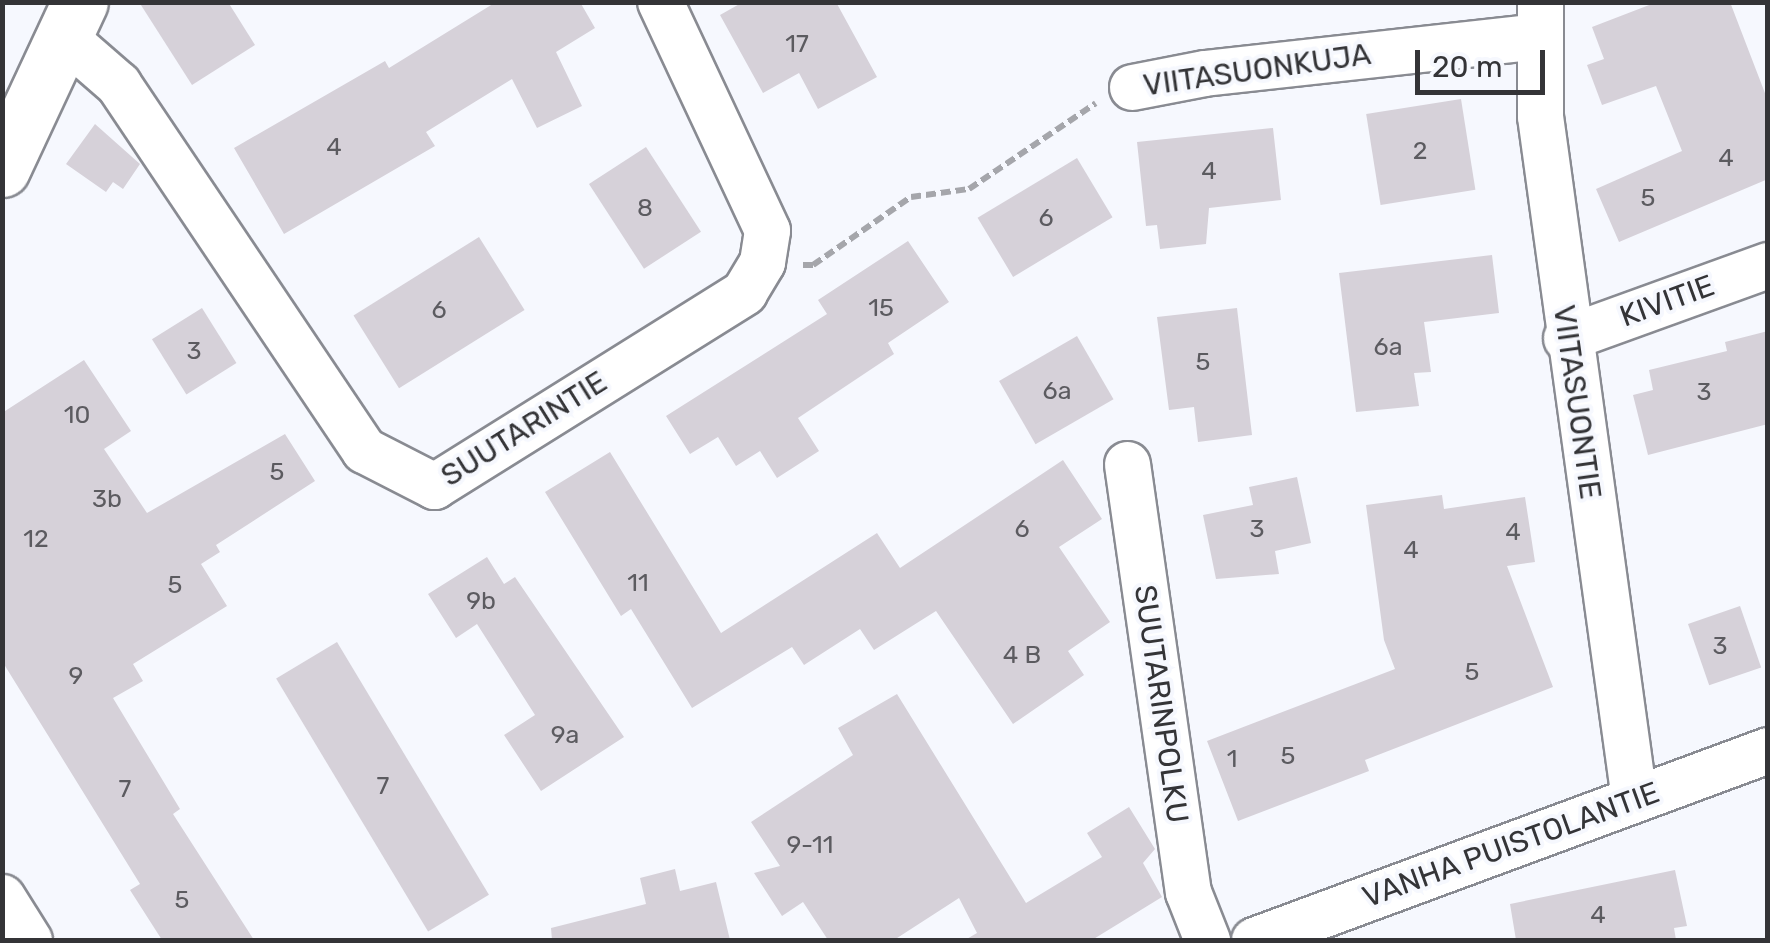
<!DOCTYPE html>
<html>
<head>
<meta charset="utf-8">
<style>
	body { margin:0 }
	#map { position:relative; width:1770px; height:943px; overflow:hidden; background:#f6f8fe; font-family:Rubik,sans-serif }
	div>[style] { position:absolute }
	.building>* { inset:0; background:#d6d1d9; transform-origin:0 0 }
	.path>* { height:6px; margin-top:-3px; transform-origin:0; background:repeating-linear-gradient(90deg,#a5a6ab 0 10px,transparent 0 15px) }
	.roads { filter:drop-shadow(2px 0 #898b92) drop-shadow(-2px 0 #898b92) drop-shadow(0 2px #898b92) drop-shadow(0 -2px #898b92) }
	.minor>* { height:45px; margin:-22.5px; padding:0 22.5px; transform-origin:22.5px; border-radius:22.5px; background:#fff }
	.tertiary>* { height:55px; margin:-27.5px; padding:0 27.5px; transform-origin:27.5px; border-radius:27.5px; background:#fff }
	span { translate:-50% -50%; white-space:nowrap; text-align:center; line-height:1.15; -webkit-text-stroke:8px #f6f8fe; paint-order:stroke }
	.number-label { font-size:25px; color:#5c5b60 }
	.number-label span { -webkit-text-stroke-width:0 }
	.street-label { font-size:30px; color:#343437 }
	.frame { position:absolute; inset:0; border:5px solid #343437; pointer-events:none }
	.scale { position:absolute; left:1415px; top:50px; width:130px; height:45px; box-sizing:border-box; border:5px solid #343437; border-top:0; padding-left:12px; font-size:30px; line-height:35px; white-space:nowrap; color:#343437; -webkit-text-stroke:8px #f6f8fe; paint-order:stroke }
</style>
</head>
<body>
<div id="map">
	<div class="building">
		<i style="clip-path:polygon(139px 2px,228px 2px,255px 45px,192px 85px)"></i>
		<i style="clip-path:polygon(496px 2px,580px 2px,595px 28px,556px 52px,582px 106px,537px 128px,512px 79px,426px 132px,435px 146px,284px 234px,234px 148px,385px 61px,389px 68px)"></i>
		<i style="clip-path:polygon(743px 2px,836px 2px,877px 77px,818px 109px,799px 73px,763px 93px,720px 15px)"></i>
		<i style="clip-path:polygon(1657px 2px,1730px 2px,1768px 101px,1768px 179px,1619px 242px,1596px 189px,1682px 151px,1656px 86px,1602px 105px,1587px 65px,1604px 59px,1592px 27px)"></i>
		<i style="left:1461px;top:99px;width:92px;height:96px;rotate:81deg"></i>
		<i style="clip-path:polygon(95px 124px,140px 164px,123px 189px,113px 182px,106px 192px,66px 164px)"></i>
		<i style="clip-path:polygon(1273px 128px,1281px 200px,1209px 208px,1206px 244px,1160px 249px,1157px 225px,1146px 226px,1137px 142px)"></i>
		<i style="left:646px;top:147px;width:101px;height:68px;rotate:57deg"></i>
		<i style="left:1077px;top:158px;width:69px;height:116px;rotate:59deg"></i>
		<i style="left:479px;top:237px;width:86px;height:148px;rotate:58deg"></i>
		<i style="clip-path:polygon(908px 241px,949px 302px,888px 343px,894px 354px,798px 418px,819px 451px,777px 478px,760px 451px,736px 466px,718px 437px,690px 454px,666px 416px,827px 314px,818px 300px)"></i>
		<i style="clip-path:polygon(1492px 255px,1499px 313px,1424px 322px,1431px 372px,1414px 373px,1419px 406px,1356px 412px,1339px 273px)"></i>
		<i style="left:202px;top:308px;width:65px;height:59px;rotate:58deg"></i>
		<i style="clip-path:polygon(1237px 308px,1252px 435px,1198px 442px,1194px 407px,1169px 410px,1157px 317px)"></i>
		<i style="clip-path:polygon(1768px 331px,1768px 424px,1648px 455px,1633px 395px,1653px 390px,1649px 370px,1727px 351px,1725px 342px)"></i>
		<i style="left:1077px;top:336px;width:73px;height:90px;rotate:60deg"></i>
		<i style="clip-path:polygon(84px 360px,131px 431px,104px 449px,147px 513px,285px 434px,315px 481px,216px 545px,220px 552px,201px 564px,227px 606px,133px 664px,143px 681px,113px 698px,180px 809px,173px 814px,254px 940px,162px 940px,130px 890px,140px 884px,2px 661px,2px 413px)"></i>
		<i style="clip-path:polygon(610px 452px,721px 633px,877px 533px,900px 568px,1063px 460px,1102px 519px,1059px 547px,1110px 622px,1068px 651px,1084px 675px,1013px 724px,936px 611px,874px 650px,860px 629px,804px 665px,792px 647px,692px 708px,631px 609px,621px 616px,545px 492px)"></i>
		<i style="clip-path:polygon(1297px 477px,1311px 543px,1275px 551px,1279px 574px,1216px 579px,1203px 515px,1253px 505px,1249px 487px)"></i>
		<i style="clip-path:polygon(1442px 495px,1444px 509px,1525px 497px,1535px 562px,1507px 566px,1553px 687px,1365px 760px,1369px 771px,1238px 821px,1207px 741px,1395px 669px,1384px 640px,1366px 505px)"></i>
		<i style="clip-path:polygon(487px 557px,504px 584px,515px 577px,624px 737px,541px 791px,504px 735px,535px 715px,477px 624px,456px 638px,428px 594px)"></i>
		<i style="left:1740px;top:606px;width:65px;height:55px;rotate:71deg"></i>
		<i style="left:337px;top:642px;width:295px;height:71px;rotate:59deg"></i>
		<i style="clip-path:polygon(897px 694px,1026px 903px,1102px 857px,1087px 833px,1129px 807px,1155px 849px,1143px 863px,1162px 897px,1092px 940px,965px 940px,977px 933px,959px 898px,894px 940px,828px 940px,803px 902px,782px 916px,754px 873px,780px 866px,751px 822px,853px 755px,838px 728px)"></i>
		<i style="clip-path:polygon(675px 869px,680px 891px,716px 882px,730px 940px,552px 940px,551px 928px,646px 904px,640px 878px)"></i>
		<i style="clip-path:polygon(1675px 870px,1687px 926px,1674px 928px,1676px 940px,1516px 940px,1510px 904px)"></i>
	</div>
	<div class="path">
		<i style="left:803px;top:265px;width:10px"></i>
		<i style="left:813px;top:265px;width:119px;rotate:-34.8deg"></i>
		<i style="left:911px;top:197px;width:59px;rotate:-7.9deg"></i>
		<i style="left:969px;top:189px;width:153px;rotate:-34.1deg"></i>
	</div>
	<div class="roads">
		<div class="minor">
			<i style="left:1540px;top:2px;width:114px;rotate:90deg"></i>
			<i style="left:1540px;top:116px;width:689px;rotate:82.16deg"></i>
			<i style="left:64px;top:37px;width:72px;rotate:41deg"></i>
			<i style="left:118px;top:84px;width:441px;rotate:56.1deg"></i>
			<i style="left:364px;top:450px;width:79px;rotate:27.2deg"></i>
			<i style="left:434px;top:486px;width:366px;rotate:-32deg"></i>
			<i style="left:744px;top:292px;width:35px;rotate:-59deg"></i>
			<i style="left:762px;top:262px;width:32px;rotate:-81deg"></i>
			<i style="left:767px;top:230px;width:252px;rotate:-115.1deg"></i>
			<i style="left:1132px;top:87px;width:73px;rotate:-11deg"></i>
			<i style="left:1204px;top:73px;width:336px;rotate:-6.3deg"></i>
			<i style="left:1566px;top:338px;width:215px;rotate:-19.9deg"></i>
			<i style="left:1127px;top:464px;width:432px;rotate:81.9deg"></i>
			<i style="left:1188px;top:892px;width:52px;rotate:68.4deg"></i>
			<i style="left:2px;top:897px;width:51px;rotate:57.9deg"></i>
			<i style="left:1254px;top:940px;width:548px;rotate:-20.29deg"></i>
		</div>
		<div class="tertiary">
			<i style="left:2px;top:169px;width:184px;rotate:-65deg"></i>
		</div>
	</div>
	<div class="number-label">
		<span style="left:797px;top:44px">17</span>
		<span style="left:334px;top:147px">4</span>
		<span style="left:1420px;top:151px">2</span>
		<span style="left:1726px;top:158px">4</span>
		<span style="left:1209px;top:171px">4</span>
		<span style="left:1648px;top:198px">5</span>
		<span style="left:645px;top:208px">8</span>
		<span style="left:1046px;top:218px">6</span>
		<span style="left:881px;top:308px">15</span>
		<span style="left:439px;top:310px">6</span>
		<span style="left:1388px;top:347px">6a</span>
		<span style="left:194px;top:351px">3</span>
		<span style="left:1203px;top:362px">5</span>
		<span style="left:1057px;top:391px">6a</span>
		<span style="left:1704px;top:392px">3</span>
		<span style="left:77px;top:415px">10</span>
		<span style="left:277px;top:472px">5</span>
		<span style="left:107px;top:499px">3b</span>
		<span style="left:1022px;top:529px">6</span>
		<span style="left:1257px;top:529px">3</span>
		<span style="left:1513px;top:532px">4</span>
		<span style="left:36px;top:539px">12</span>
		<span style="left:1411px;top:550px">4</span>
		<span style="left:638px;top:583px">11</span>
		<span style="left:175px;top:585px">5</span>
		<span style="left:481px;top:601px">9b</span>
		<span style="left:1720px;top:646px">3</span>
		<span style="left:1022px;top:655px">4 B</span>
		<span style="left:1472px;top:672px">5</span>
		<span style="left:76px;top:676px">9</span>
		<span style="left:565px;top:735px">9a</span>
		<span style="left:1288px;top:756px">5</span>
		<span style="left:1232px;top:759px">1</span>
		<span style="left:383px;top:786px">7</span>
		<span style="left:125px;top:789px">7</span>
		<span style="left:810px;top:845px">9-11</span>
		<span style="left:182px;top:900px">5</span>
		<span style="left:1598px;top:915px">4</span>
	</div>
	<div class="street-label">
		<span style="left:1257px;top:70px;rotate:-8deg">VIITASUONKUJA</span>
		<span style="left:1667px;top:301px;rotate:-20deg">KIVITIE</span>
		<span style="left:1577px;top:402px;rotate:82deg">VIITASUONTIE</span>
		<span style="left:524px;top:429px;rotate:-32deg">SUUTARINTIE</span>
		<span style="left:1161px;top:704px;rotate:82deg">SUUTARINPOLKU</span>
		<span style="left:1511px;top:845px;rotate:-20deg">VANHA PUISTOLANTIE</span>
	</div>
	<div class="frame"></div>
	<div class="scale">20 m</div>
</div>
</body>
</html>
